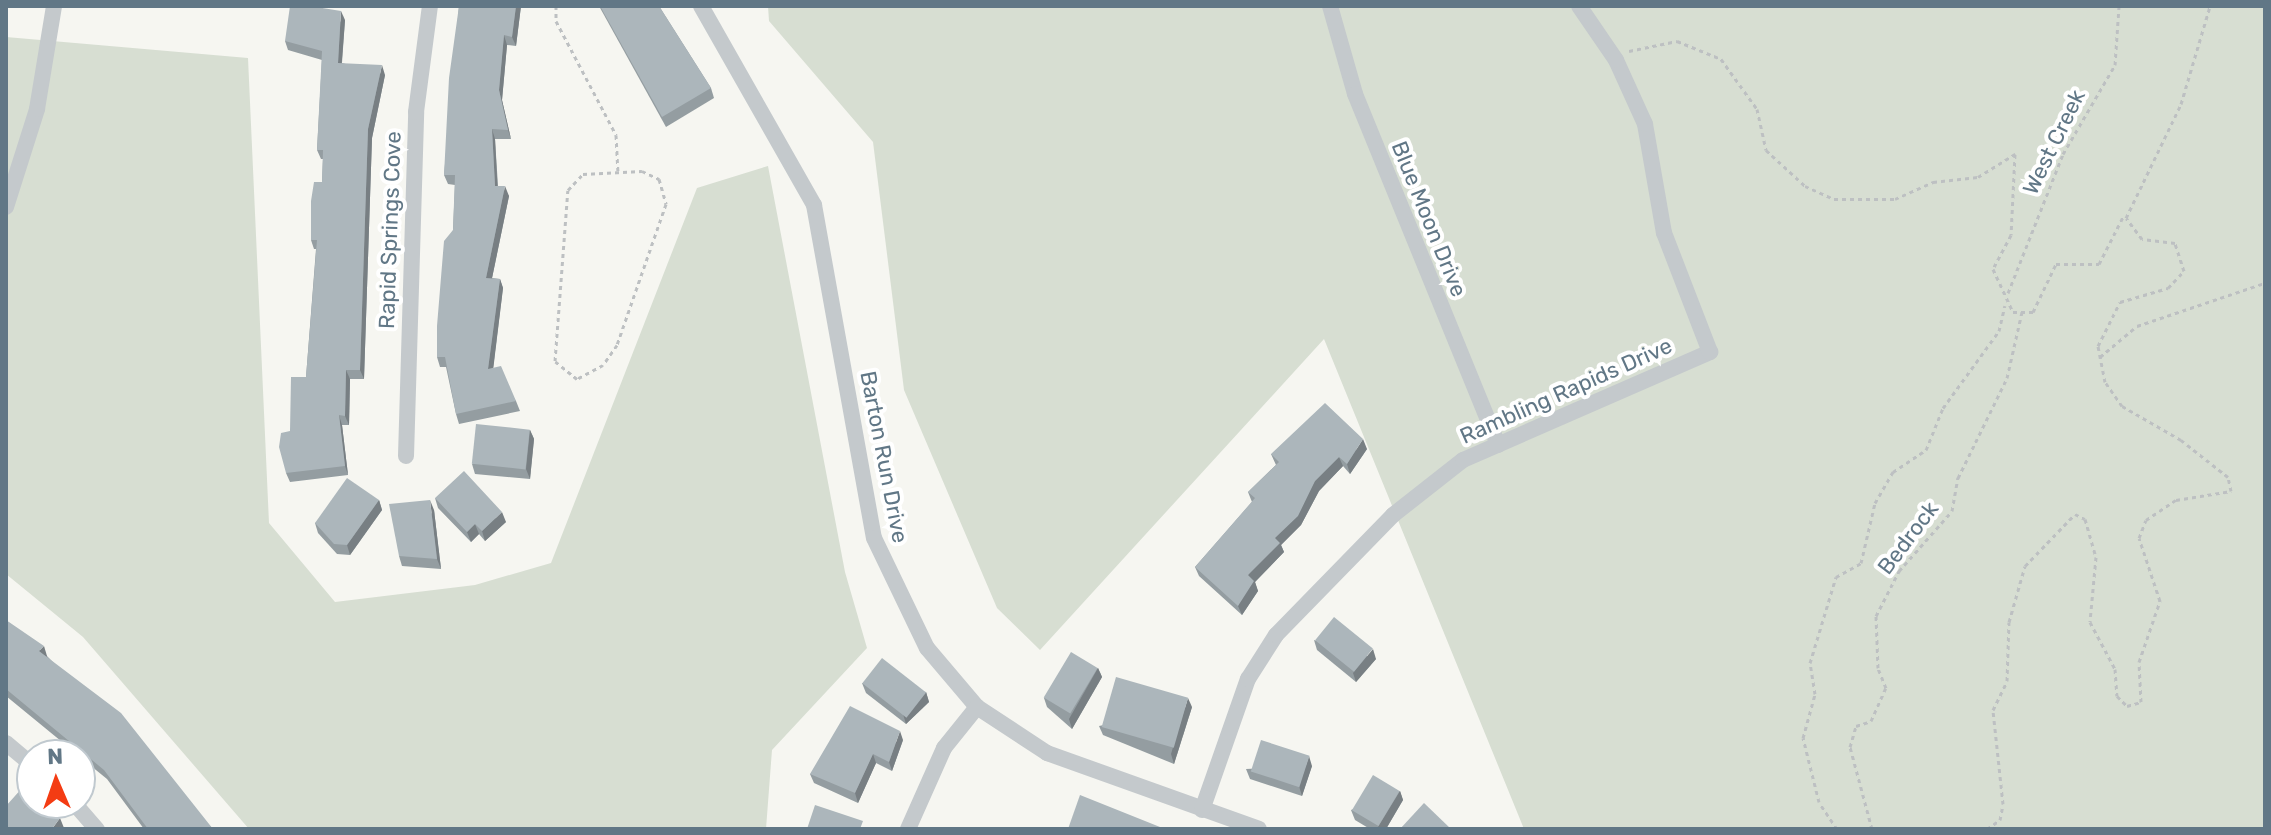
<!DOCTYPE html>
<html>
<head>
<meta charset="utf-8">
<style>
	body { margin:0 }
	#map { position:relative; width:2271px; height:835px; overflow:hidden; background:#f6f6f1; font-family:Rubik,sans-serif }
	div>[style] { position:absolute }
	.green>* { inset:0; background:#d7ded2 }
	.path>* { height:3px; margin-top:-1.5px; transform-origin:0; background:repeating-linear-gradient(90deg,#bdc0c2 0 4px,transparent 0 8px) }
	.minor>* { height:16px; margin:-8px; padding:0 8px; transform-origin:8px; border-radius:8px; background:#c4c9cc }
	.wall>* { inset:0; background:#949da1 }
	.shaded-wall>* { inset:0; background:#787f83 }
	.building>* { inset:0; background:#acb6bb; transform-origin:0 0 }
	span { translate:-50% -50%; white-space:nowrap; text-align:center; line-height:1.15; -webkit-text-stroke:8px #fff; paint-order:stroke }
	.street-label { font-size:22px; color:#617786 }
	.frame { position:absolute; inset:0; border:8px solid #617786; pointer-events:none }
	.north { position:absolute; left:16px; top:739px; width:80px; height:80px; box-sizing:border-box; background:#fff; border:2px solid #c0c9cf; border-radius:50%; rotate:358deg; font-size:22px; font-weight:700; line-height:32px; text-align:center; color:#617786 }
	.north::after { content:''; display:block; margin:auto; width:28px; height:36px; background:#f43c13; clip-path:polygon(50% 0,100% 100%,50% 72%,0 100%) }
</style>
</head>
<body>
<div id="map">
	<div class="green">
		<i style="clip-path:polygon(768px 6px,2265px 6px,2265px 829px,1524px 829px,1324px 339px,1040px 650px,997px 608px,904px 390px,873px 142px,769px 21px)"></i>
		<i style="clip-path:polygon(6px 37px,248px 58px,269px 523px,335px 602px,475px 585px,551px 563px,697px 188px,768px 166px,845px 572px,867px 648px,772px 750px,766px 829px,249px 829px,83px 637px,6px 574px)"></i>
	</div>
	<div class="path">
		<i style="left:556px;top:6px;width:15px;rotate:90deg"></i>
		<i style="left:556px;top:21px;width:129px;rotate:62.2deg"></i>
		<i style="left:616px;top:135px;width:36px;rotate:87deg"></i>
		<i style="left:1629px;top:51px;width:49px;rotate:-11.8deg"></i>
		<i style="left:1677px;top:41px;width:48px;rotate:22.2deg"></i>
		<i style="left:1721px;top:59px;width:62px;rotate:54.2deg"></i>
		<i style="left:1757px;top:109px;width:42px;rotate:77.6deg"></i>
		<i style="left:1766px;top:150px;width:53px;rotate:42.7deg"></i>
		<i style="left:1805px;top:186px;width:32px;rotate:24deg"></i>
		<i style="left:1834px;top:199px;width:61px"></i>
		<i style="left:1895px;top:199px;width:42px;rotate:-24.1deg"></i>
		<i style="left:1933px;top:182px;width:45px;rotate:-6.3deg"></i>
		<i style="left:1978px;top:177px;width:44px;rotate:-31.9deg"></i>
		<i style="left:2015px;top:154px;width:81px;rotate:92.8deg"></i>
		<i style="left:2011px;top:235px;width:38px;rotate:118deg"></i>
		<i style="left:1993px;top:269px;width:47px;rotate:65.1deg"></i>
		<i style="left:2013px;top:312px;width:20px"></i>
		<i style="left:2033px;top:312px;width:53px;rotate:-64.4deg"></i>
		<i style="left:2056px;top:264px;width:43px"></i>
		<i style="left:2099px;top:264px;width:55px;rotate:-63deg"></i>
		<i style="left:642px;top:171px;width:19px;rotate:25deg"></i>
		<i style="left:659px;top:179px;width:26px;rotate:74deg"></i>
		<i style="left:666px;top:204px;width:149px;rotate:109.2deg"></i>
		<i style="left:617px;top:345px;width:24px;rotate:125deg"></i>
		<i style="left:603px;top:365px;width:30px;rotate:152deg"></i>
		<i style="left:577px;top:379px;width:28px;rotate:-141deg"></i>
		<i style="left:555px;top:361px;width:171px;rotate:-85.7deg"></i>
		<i style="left:568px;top:190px;width:22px;rotate:-47deg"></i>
		<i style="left:583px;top:174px;width:59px;rotate:-2.9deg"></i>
		<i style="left:2008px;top:293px;width:149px;rotate:-68.4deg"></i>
		<i style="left:2063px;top:154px;width:103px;rotate:-59.7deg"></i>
		<i style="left:2115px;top:65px;width:59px;rotate:-86.1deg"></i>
		<i style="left:2100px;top:357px;width:48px;rotate:-40deg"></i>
		<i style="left:2137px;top:326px;width:135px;rotate:-18.6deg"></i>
		<i style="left:1837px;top:829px;width:32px;rotate:-124deg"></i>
		<i style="left:1819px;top:802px;width:66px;rotate:-104deg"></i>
		<i style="left:1803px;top:738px;width:46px;rotate:-74.7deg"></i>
		<i style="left:1815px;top:694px;width:31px;rotate:-99deg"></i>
		<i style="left:1810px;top:663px;width:90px;rotate:-73.2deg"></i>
		<i style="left:1836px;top:577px;width:29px;rotate:-29deg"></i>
		<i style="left:1861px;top:563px;width:62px;rotate:-76.9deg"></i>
		<i style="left:1875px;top:503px;width:36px;rotate:-60deg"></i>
		<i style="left:1893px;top:472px;width:40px;rotate:-34deg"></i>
		<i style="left:1926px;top:450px;width:45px;rotate:-68deg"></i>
		<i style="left:1943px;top:408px;width:95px;rotate:-54deg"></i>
		<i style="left:1999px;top:331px;width:26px;rotate:-77deg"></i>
		<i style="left:1872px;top:829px;width:85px;rotate:-105deg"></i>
		<i style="left:1850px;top:747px;width:22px;rotate:-74deg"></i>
		<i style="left:1856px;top:726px;width:16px;rotate:-18deg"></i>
		<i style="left:1871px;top:721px;width:36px;rotate:-66deg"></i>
		<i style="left:1886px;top:688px;width:22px;rotate:-112deg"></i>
		<i style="left:1878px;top:668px;width:52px;rotate:-92.2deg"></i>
		<i style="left:1876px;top:616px;width:51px;rotate:-62.9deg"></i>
		<i style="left:1899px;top:571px;width:80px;rotate:-48.5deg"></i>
		<i style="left:1952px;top:511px;width:34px;rotate:-80deg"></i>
		<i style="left:1958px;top:478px;width:111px;rotate:-63.9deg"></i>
		<i style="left:2007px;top:378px;width:68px;rotate:-77.2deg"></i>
		<i style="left:1987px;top:829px;width:16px;rotate:-35deg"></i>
		<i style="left:2000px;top:820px;width:16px;rotate:-79deg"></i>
		<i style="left:2003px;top:804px;width:95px;rotate:-96.1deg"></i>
		<i style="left:1993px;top:710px;width:32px;rotate:-64deg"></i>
		<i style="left:2007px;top:681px;width:59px;rotate:-88.1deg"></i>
		<i style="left:2009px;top:622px;width:58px;rotate:-74.1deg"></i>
		<i style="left:2025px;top:566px;width:72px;rotate:-46.1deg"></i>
		<i style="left:2075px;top:514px;width:11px;rotate:27deg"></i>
		<i style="left:2085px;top:519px;width:40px;rotate:74deg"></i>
		<i style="left:2096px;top:557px;width:65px;rotate:95.3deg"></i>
		<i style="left:2090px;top:622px;width:53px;rotate:62deg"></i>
		<i style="left:2115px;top:669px;width:27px;rotate:86deg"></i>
		<i style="left:2117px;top:696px;width:14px;rotate:45deg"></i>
		<i style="left:2127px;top:706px;width:15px;rotate:-16deg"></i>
		<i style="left:2141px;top:702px;width:40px;rotate:-92.9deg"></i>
		<i style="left:2139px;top:662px;width:65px;rotate:-71deg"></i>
		<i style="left:2160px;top:601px;width:66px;rotate:-108.4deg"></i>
		<i style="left:2139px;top:538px;width:19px;rotate:-69deg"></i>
		<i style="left:2146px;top:520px;width:36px;rotate:-34deg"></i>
		<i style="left:2176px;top:500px;width:56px;rotate:-9.3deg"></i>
		<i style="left:2231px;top:491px;width:14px;rotate:-102deg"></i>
		<i style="left:2228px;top:477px;width:60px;rotate:-141.8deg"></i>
		<i style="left:2181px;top:440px;width:68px;rotate:-150deg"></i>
		<i style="left:2122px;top:406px;width:29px;rotate:-125deg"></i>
		<i style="left:2105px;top:382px;width:37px;rotate:-101deg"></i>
		<i style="left:2098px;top:346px;width:49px;rotate:-63.4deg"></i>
		<i style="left:2120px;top:302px;width:50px;rotate:-16.3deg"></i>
		<i style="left:2168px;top:288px;width:23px;rotate:-47deg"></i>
		<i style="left:2184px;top:271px;width:29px;rotate:-108deg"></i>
		<i style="left:2175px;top:243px;width:33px;rotate:-173deg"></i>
		<i style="left:2142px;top:239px;width:26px;rotate:-127deg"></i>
		<i style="left:2126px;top:218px;width:127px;rotate:-64.2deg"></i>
		<i style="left:2181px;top:104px;width:102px;rotate:-73.5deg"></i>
	</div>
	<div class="minor">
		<i style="left:701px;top:6px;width:229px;rotate:60.4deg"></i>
		<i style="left:814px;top:205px;width:338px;rotate:79.8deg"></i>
		<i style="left:874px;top:538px;width:122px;rotate:64.3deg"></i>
		<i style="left:927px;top:648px;width:77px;rotate:49.7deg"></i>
		<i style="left:977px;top:707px;width:84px;rotate:33.3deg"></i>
		<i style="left:1047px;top:753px;width:225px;rotate:19.7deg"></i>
		<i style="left:1330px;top:6px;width:91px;rotate:74.1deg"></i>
		<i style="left:1355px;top:94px;width:379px;rotate:67.8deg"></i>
		<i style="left:6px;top:207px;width:103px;rotate:-72.4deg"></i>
		<i style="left:37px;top:109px;width:104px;rotate:-80.6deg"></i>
		<i style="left:406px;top:456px;width:344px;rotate:-88.3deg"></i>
		<i style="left:416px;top:112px;width:107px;rotate:-82.5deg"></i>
		<i style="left:6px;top:743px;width:34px;rotate:40deg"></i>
		<i style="left:74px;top:803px;width:35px;rotate:49deg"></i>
		<i style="left:1202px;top:810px;width:139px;rotate:-70.7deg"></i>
		<i style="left:1248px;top:679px;width:52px;rotate:-57.5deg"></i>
		<i style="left:1276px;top:635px;width:168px;rotate:-45.7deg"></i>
		<i style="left:1393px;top:515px;width:89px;rotate:-38.2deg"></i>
		<i style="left:1463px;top:460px;width:270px;rotate:-23.6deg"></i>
		<i style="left:1710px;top:352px;width:128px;rotate:-111.1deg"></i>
		<i style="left:1664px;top:233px;width:111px;rotate:-99.9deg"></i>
		<i style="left:1645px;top:124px;width:70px;rotate:-114.4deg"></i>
		<i style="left:1616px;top:60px;width:65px;rotate:-124.4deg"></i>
		<i style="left:908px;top:829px;width:89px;rotate:-66deg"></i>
		<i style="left:944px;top:748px;width:53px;rotate:-51.2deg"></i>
	</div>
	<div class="wall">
		<i style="clip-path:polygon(459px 6px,521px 6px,516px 46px,507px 45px,502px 100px,511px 139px,495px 139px,498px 186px,509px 196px,492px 278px,500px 279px,503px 288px,493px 368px,516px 401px,520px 411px,459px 424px,456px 414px,446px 367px,440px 367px,437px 357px,453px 230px,455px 185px,448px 184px,444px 175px)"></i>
		<i style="clip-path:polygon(599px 6px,659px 6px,711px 88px,714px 98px,666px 127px)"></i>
		<i style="clip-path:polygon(345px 20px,342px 63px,385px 75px,372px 138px,364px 379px,350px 379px,349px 425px,342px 425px,348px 475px,290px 482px,286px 473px,290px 431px,306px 377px,316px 249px,314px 249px,311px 240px,322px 182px,323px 159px,321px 159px,317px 150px,322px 60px,288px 50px,285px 41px)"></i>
		<i style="clip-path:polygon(530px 430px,534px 439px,530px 479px,475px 474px,472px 464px)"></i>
		<i style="clip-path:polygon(1367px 449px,1350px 474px,1343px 466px,1319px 491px,1301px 525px,1281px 545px,1284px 552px,1255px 582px,1258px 591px,1242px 615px,1199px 576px,1195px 567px,1252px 502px,1248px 492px,1276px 465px,1271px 454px)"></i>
		<i style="clip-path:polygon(435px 498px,506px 522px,485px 541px,479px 534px,471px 542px,438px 508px)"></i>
		<i style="clip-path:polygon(379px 500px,382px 510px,350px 555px,337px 554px,318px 533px,315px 523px)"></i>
		<i style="clip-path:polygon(434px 510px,441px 569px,402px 566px,399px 556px)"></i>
		<i style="clip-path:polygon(6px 620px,47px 656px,213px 829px,144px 829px,107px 779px,80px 757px,80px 755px,78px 755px,6px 696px)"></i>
		<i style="clip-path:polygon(1314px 640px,1376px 659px,1356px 682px,1317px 650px)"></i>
		<i style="clip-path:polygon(1098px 668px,1102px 677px,1072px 729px,1047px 707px,1044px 698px)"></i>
		<i style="clip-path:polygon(862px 683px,926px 692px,929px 702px,906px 724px,866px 693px)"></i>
		<i style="clip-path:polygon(1192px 707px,1174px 764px,1103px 735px,1099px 726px)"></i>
		<i style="clip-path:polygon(903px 740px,892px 771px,876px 763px,858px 803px,814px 783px,810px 774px)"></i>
		<i style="clip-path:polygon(1312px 766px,1302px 796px,1250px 779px,1246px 769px)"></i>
		<i style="clip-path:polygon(1400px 791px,1403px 800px,1386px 829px,1370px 829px,1355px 820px,1351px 810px)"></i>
	</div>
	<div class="shaded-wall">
		<i style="clip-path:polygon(516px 6px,521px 6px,516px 46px,512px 37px)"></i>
		<i style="clip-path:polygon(341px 11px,345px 20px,341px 72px,338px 63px)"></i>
		<i style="clip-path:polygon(504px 35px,507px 45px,502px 100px,511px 139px,508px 130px,499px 90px)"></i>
		<i style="clip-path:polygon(382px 65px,385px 75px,372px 138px,364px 379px,360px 370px,368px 129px)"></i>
		<i style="clip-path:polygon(492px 129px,495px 139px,498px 196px,495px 186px)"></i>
		<i style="clip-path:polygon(505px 186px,509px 196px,490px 288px,486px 278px)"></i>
		<i style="clip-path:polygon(500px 279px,503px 288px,492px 379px,488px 369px)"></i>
		<i style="clip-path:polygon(346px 370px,350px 379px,349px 425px,345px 416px)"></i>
		<i style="clip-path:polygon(339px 415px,342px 425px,348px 475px,345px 466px)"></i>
		<i style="clip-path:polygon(530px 430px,534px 439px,530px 479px,526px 469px)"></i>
		<i style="clip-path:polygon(1363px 439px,1367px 449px,1350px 474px,1347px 464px)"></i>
		<i style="clip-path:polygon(1339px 457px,1343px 466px,1319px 491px,1301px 525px,1281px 545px,1284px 552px,1255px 582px,1258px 591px,1242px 615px,1238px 606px,1248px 575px,1315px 481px)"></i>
		<i style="clip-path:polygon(379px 500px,382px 510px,350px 555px,347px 545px)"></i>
		<i style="clip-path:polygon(430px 500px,434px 510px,441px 569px,437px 559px)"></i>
		<i style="clip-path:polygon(502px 512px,506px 522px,485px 541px,482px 531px)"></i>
		<i style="clip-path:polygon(475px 524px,479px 534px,471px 542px,467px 532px)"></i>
		<i style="clip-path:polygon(44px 646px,47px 656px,43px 661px,39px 651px)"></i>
		<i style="clip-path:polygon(1373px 649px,1376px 659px,1356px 682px,1353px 673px)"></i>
		<i style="clip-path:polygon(1098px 668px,1102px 677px,1072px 729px,1069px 719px)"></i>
		<i style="clip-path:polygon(926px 692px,929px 702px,906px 724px,903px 714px)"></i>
		<i style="clip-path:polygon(1188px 698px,1192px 707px,1174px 764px,1171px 754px)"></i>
		<i style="clip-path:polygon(900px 731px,903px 740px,892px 771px,889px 762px)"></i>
		<i style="clip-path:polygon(873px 754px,876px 763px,858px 803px,855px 793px)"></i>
		<i style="clip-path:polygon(1309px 756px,1312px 766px,1302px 796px,1299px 786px)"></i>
		<i style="clip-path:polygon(1400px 791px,1403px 800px,1386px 829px,1379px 829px,1378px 827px)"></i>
		<i style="clip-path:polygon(60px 818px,64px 828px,63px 829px,52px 829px)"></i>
	</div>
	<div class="building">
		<i style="clip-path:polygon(290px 6px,310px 6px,341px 11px,338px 63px,382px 65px,368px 129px,360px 370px,346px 370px,345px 416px,339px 415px,345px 466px,286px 473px,279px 447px,281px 433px,290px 431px,291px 377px,306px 377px,317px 240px,311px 240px,311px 201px,314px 182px,322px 182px,323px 150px,317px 150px,322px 51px,285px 41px)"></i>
		<i style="clip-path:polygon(459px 6px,516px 6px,512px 37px,504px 35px,499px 90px,508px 130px,492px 129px,495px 186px,505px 186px,486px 278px,500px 279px,488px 369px,501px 366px,516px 401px,456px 414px,445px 357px,437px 357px,437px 326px,444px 241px,453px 230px,455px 175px,444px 175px,449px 78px)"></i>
		<i style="clip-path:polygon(600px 6px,659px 6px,711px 88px,662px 117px)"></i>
		<i style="clip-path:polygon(1325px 403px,1363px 439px,1347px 464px,1339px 457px,1315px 481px,1298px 516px,1275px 538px,1280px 543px,1248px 575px,1254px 581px,1238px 606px,1195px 567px,1255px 498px,1248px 492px,1279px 462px,1271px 454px)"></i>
		<i style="left:476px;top:424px;width:54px;height:40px;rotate:6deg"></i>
		<i style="clip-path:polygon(464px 471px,502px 512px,482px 531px,475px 524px,467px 532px,435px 498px)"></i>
		<i style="clip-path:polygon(347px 478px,379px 500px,347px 545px,334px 544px,315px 523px)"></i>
		<i style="clip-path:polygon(430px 500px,437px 559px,399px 556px,389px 504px)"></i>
		<i style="left:1334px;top:617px;width:50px;height:30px;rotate:39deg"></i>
		<i style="clip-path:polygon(6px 620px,44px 646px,39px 651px,121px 713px,213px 829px,148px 829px,104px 770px,6px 689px)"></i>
		<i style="left:1071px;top:652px;width:31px;height:53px;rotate:31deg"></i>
		<i style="left:882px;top:658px;width:56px;height:32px;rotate:38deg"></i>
		<i style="left:1116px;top:677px;width:75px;height:52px;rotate:16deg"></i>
		<i style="clip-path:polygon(850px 706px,900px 731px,889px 762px,873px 754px,855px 793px,810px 774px)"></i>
		<i style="left:1261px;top:740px;width:51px;height:33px;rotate:18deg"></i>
		<i style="left:1373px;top:775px;width:31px;height:41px;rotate:31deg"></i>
		<i style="clip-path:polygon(23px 787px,32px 794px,32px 803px,42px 803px,60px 818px,52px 829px,6px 829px,6px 806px)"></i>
		<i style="clip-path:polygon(1080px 795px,1165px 829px,1068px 829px)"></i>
		<i style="clip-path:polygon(1424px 803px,1451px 829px,1400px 829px)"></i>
		<i style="clip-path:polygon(815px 805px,863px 821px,860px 829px,807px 829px)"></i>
	</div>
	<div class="street-label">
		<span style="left:2054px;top:142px;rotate:-64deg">West Creek</span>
		<span style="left:1429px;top:219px;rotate:68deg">Blue Moon Drive</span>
		<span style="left:390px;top:230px;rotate:-88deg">Rapid Springs Cove</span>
		<span style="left:1566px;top:391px;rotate:-24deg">Rambling Rapids Drive</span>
		<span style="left:884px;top:457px;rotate:79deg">Barton Run Drive</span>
		<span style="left:1908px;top:538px;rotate:-53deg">Bedrock</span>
	</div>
	<div class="frame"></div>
	<div class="north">N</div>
</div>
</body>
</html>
